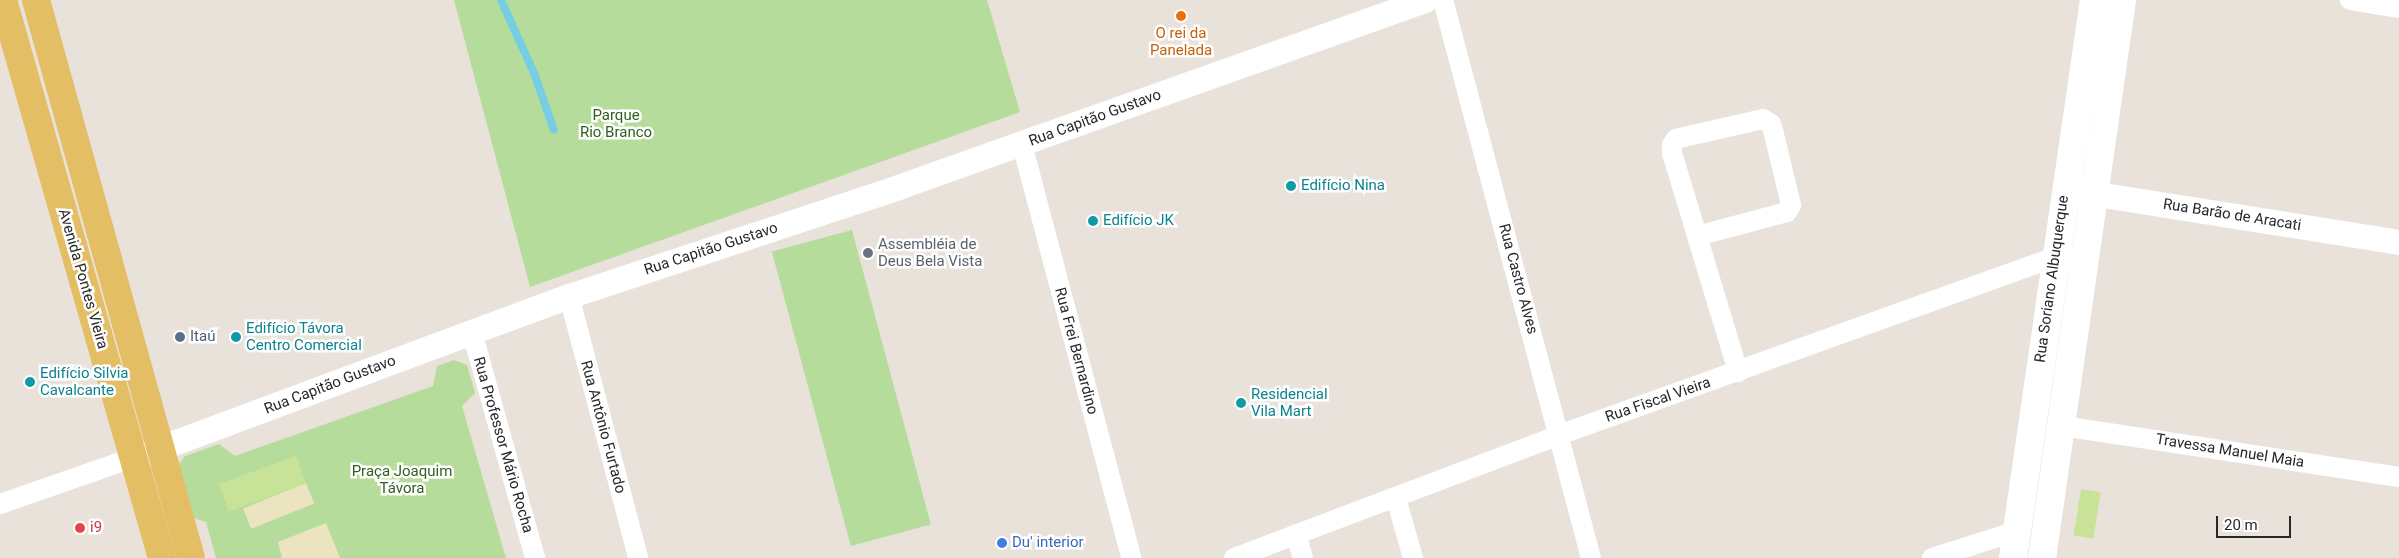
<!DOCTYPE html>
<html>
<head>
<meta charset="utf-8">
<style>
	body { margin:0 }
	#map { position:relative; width:2399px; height:558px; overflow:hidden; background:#e9e2db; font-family:Roboto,sans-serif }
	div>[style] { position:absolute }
	.green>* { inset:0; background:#b6dc9b; transform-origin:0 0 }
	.sand>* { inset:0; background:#ece3c0; transform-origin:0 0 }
	.pitch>* { inset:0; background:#c8e398; transform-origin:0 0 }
	.stream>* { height:8px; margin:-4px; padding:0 4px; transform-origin:4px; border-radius:4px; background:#76cee4 }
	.minor>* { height:20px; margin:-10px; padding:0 10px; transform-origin:10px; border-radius:10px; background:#fff }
	.tertiary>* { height:25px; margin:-12.5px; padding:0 12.5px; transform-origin:12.5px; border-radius:12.5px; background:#fff }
	.secondary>* { height:28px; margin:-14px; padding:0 14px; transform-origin:14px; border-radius:14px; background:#fff }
	.primary>* { height:28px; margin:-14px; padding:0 14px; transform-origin:14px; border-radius:14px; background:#e4be65 }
	.dots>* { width:14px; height:14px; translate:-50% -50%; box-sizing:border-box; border:2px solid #fff; border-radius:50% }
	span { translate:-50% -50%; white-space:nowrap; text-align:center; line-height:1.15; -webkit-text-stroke:5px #fff; paint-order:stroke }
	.food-label { font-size:15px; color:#c56008 }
	.park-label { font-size:15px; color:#305e1f }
	.street-label { font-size:15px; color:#282828 }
	.culture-label { font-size:15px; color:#0d838f }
	.left { translate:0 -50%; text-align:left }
	.worship-label { font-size:15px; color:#5b616d }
	.service-label { font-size:15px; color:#4e5e75 }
	.health-label { font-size:15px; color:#be3a42 }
	.shop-label { font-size:15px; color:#366cbe }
	.scale { position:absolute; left:2216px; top:516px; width:75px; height:22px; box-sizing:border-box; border:2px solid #282828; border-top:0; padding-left:6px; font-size:15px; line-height:18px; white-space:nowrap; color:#282828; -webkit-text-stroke:4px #fff; paint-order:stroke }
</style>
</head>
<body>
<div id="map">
	<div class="green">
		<i style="clip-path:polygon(454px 0,987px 0,1020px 112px,530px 287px)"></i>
		<i style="left:852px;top:230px;width:305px;height:83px;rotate:75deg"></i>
		<i style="clip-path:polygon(454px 360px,467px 365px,475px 393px,462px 406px,506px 558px,216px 558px,206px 522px,191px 517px,179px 464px,185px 456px,219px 444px,235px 456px,433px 386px,437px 366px)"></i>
	</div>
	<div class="sand">
		<i style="left:306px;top:483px;width:22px;height:68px;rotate:68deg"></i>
		<i style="clip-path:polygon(326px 523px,340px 558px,282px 558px,278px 542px)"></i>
	</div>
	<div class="pitch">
		<i style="left:296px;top:456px;width:29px;height:82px;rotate:70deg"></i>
		<i style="left:2081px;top:489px;width:20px;height:47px;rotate:9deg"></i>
	</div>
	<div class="stream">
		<i style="left:501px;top:0;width:80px;rotate:65.7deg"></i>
		<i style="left:534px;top:73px;width:60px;rotate:70.7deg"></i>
	</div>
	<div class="minor">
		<i style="left:1443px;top:0;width:577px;rotate:75.15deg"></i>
		<i style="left:2350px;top:0;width:50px;rotate:9.3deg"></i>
		<i style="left:1022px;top:144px;width:428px;rotate:75.2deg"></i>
		<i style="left:1697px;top:236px;width:93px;rotate:-14.9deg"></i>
		<i style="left:1787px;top:212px;width:8px;rotate:-60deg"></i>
		<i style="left:1791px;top:205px;width:73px;rotate:-103.5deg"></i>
		<i style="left:1774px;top:134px;width:10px;rotate:-107deg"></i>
		<i style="left:1771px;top:124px;width:9px;rotate:-148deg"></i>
		<i style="left:1763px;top:119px;width:89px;rotate:167.1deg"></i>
		<i style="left:1676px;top:139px;width:7px;rotate:124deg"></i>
		<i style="left:1672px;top:145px;width:8px;rotate:90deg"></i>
		<i style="left:1672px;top:153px;width:229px;rotate:73.2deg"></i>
		<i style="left:569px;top:296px;width:271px;rotate:75.2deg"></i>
		<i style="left:472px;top:332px;width:235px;rotate:74.4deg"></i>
		<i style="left:2062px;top:426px;width:341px;rotate:8.6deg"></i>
		<i style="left:1396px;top:498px;width:62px;rotate:74.2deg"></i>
		<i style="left:0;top:504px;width:143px;rotate:-19.2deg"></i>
		<i style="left:1296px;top:534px;width:25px;rotate:74deg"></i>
		<i style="left:1234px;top:558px;width:347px;rotate:-20.7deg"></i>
		<i style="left:1559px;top:435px;width:527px;rotate:-19.74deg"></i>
		<i style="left:2055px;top:257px;width:30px;rotate:8deg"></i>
		<i style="left:1932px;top:558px;width:89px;rotate:-17.6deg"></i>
	</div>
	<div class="tertiary">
		<i style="left:2065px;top:189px;width:338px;rotate:9deg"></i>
		<i style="left:141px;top:455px;width:457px;rotate:-20.4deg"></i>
		<i style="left:569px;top:296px;width:347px;rotate:-18.3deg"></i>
		<i style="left:898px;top:187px;width:559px;rotate:-19.54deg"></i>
	</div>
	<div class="secondary">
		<i style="left:2013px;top:558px;width:564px;rotate:-81.74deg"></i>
		<i style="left:2042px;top:558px;width:564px;rotate:-81.84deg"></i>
	</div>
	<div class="primary">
		<i style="left:3px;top:0;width:580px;rotate:74.1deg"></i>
		<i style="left:36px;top:0;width:579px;rotate:74.48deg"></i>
	</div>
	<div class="dots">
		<i style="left:1181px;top:16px;background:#e8710a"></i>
		<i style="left:1291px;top:186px;background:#0f9aa8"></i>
		<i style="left:1093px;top:221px;background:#0f9aa8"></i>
		<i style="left:868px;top:253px;background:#6b7280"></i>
		<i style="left:180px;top:337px;background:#5c6f8a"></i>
		<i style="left:236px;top:337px;background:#0f9aa8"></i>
		<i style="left:30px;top:382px;background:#0f9aa8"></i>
		<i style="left:1241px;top:403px;background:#0f9aa8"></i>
		<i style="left:80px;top:528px;background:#e0444e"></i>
		<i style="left:1002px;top:543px;background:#3f7fe0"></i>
	</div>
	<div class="food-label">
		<span style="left:1181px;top:42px">O rei da<br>Panelada</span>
	</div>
	<div class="park-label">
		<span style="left:616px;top:124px">Parque<br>Rio Branco</span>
		<span style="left:402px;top:480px">Praça Joaquim<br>Távora</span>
	</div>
	<div class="street-label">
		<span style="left:1095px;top:118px;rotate:-20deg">Rua Capitão Gustavo</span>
		<span style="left:2232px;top:215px;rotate:9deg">Rua Barão de Aracati</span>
		<span style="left:711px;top:249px;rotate:-18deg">Rua Capitão Gustavo</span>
		<span style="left:83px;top:279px;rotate:74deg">Avenida Pontes Vieira</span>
		<span style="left:1518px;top:279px;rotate:75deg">Rua Castro Alves</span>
		<span style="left:2052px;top:279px;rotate:-82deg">Rua Soriano Albuquerque</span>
		<span style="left:1076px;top:351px;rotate:75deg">Rua Frei Bernardino</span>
		<span style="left:330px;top:385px;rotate:-21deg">Rua Capitão Gustavo</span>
		<span style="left:1658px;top:400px;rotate:-19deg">Rua Fiscal Vieira</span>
		<span style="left:603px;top:427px;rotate:75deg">Rua Antônio Furtado</span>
		<span style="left:503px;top:445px;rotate:74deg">Rua Professor Mário Rocha</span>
		<span style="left:2230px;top:451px;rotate:9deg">Travessa Manuel Maia</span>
	</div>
	<div class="culture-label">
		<span class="left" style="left:1301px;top:186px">Edifício Nina</span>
		<span class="left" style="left:1103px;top:221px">Edifício JK</span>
		<span class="left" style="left:246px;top:337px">Edifício Távora<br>Centro Comercial</span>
		<span class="left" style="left:40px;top:382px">Edifício Silvia<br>Cavalcante</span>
		<span class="left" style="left:1251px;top:403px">Residencial<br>Vila Mart</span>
	</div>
	<div class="worship-label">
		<span class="left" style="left:878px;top:253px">Assembléia de<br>Deus Bela Vista</span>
	</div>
	<div class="service-label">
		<span class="left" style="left:190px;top:337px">Itaú</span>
	</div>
	<div class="health-label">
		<span class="left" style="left:90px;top:528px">i9</span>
	</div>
	<div class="shop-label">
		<span class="left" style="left:1012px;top:543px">Du' interior</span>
	</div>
	<div class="scale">20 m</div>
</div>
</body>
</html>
